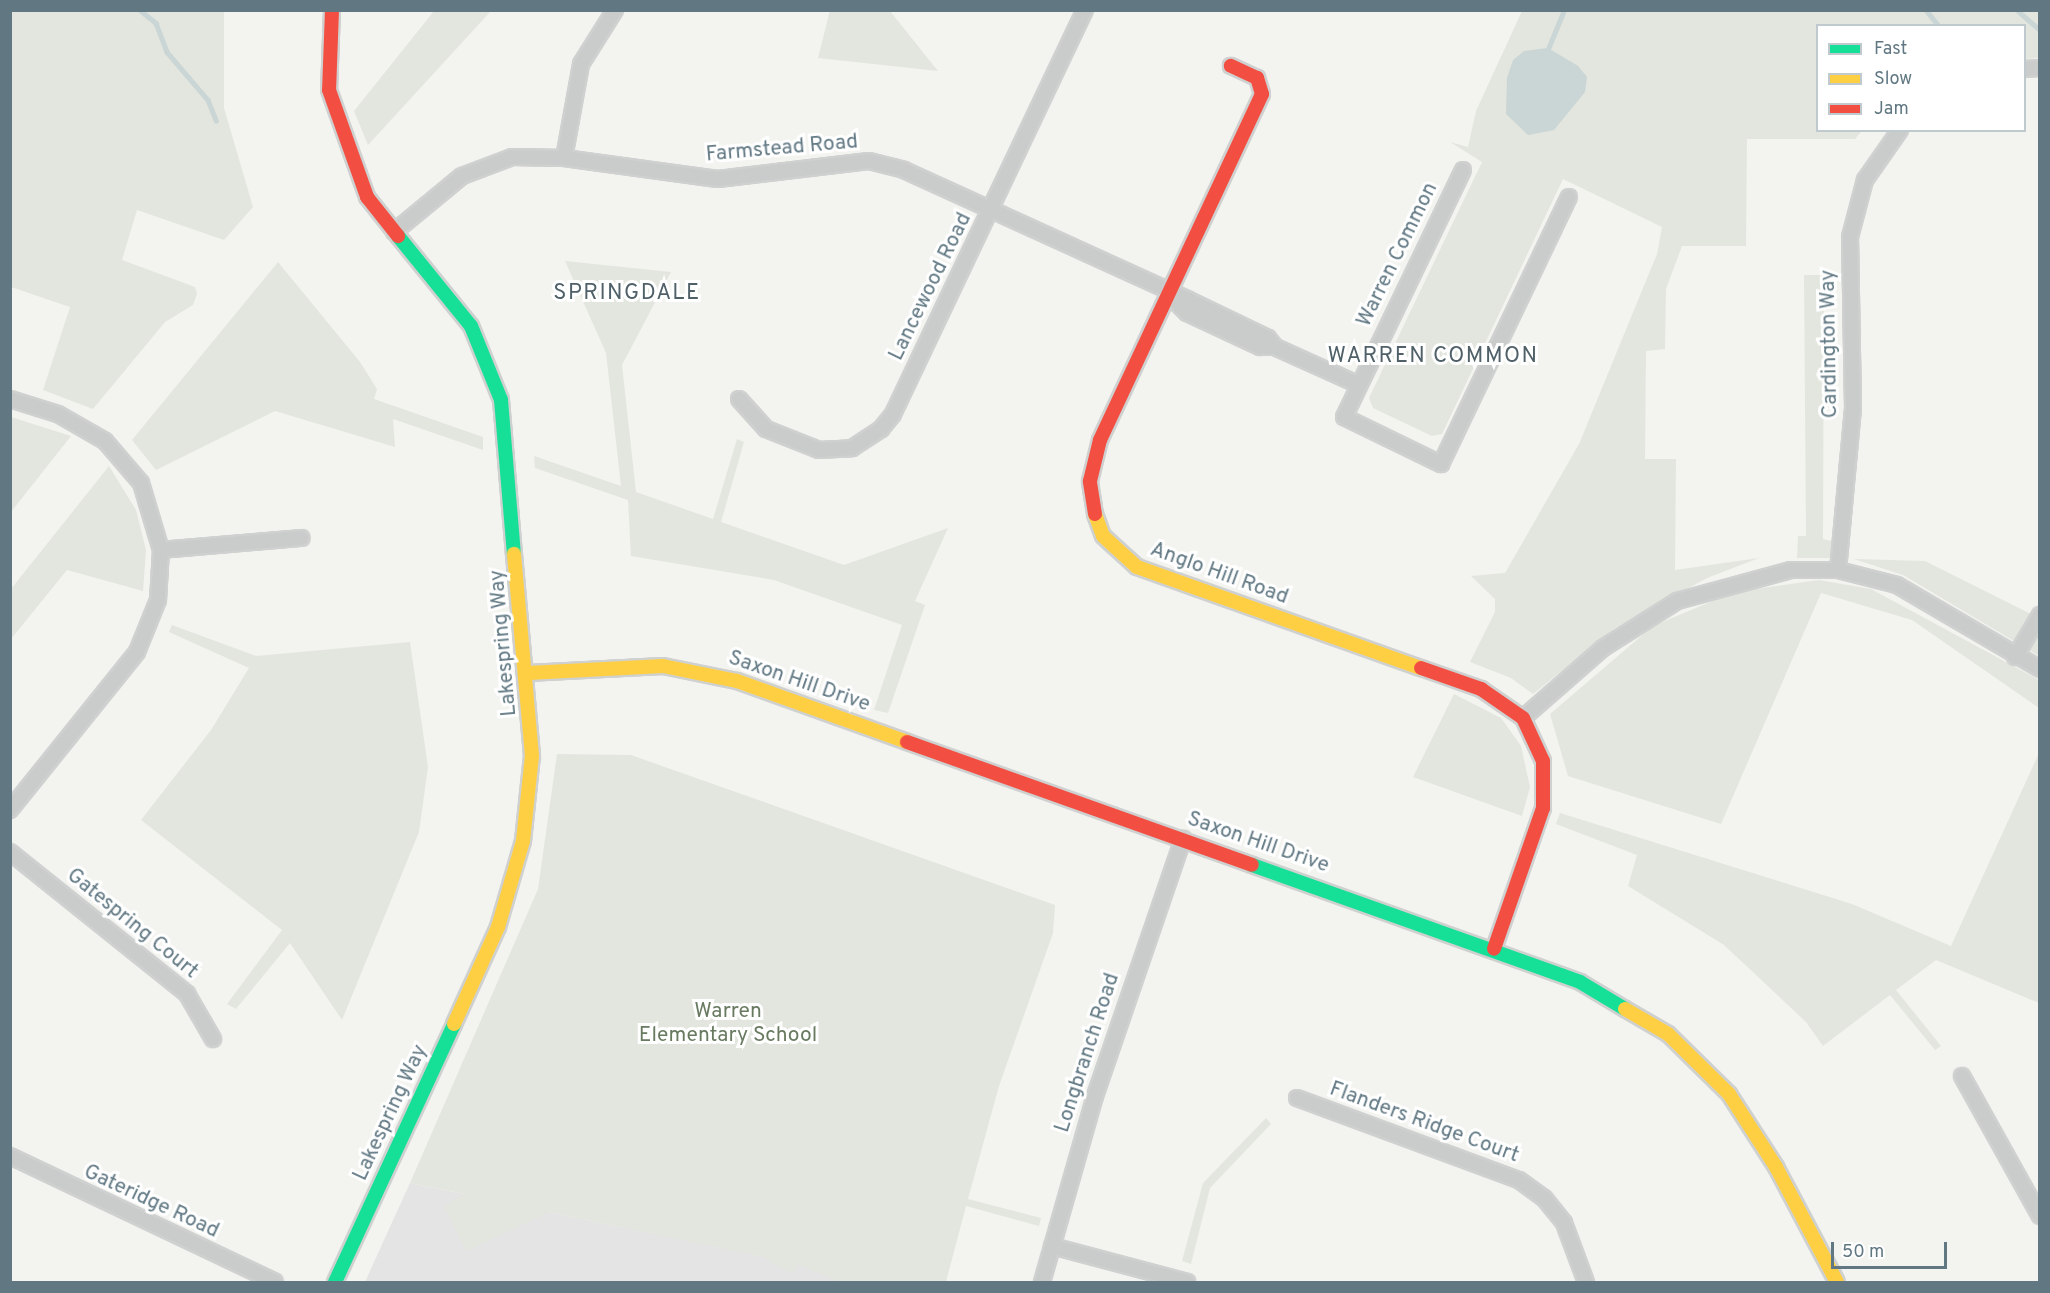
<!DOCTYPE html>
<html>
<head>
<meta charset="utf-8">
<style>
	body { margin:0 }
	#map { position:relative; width:2050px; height:1293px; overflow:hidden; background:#f3f3f0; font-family:Overpass,sans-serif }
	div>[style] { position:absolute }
	.built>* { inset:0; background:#e3e4e3 }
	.green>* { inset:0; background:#e3e6de }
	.water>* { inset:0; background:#cad5d5 }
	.stream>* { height:4.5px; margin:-2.25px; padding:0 2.25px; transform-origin:2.25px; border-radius:2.25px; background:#cad5d5 }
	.roads { filter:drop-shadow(2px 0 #cfd1d0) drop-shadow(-2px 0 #cfd1d0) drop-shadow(0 2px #cfd1d0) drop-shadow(0 -2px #cfd1d0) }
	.street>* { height:14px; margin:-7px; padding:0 7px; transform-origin:7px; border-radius:7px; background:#cacccc }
	.fast>* { height:14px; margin:-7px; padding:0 7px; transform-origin:7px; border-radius:7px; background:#16e098 }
	.slow>* { height:14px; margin:-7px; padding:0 7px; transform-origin:7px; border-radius:7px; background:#ffcf43 }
	.jam>* { height:14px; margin:-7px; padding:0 7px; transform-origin:7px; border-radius:7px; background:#f24e42 }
	span { translate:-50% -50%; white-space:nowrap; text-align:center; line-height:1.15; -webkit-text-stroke:6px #fff; paint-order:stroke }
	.street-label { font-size:21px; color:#617883 }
	.park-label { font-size:21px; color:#687a60 }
	.neighbourhood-label { font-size:22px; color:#4f6068; letter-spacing:1.5px }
	.frame { position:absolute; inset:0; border:12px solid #617883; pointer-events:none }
	.legend { position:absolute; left:1816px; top:24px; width:210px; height:108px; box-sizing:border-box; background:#fff; border:2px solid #c0c9cd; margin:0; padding:8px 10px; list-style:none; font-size:18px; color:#617883 }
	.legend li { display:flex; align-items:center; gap:12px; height:30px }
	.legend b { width:30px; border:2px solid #c0c9cd }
	.scale { position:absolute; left:1831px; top:1242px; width:116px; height:27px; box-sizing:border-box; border:3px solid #617883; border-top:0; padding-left:8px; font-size:18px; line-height:21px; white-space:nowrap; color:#617883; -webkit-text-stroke:4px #fff; paint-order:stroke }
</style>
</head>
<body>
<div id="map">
	<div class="built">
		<i style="clip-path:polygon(410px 1183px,885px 1282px,365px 1282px)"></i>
	</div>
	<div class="green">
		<i style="clip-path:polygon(11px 10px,224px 11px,224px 108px,253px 207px,224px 240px,137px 210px,122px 260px,195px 287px,197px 294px,193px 305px,165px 322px,93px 409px,43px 390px,70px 307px,11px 287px)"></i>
		<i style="clip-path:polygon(830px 10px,890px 11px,938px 71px,818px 58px)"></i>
		<i style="clip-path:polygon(434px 11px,491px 11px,368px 145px,354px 111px)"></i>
		<i style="clip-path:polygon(1522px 11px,2039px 11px,2039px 58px,2025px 59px,2024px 26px,1818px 26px,1818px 130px,1862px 131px,1855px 139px,1747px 139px,1746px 246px,1682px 246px,1666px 289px,1665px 349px,1646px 351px,1645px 459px,1676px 459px,1675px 570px,1759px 558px,1707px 578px,1614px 629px,1533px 694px,1511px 678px,1470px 662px,1495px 612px,1495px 599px,1471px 576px,1505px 573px,1579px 444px,1657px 254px,1662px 227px,1563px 179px,1442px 434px,1432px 436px,1373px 408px,1369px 398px,1482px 162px,1450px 142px,1468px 147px,1476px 111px)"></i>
		<i style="clip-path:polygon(565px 261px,671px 272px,622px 365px,636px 492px,713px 519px,737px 439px,744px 442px,721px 522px,844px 565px,948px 528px,915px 601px,925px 605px,888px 713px,874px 710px,902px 625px,774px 580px,631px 556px,628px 500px,535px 468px,534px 456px,621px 486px,606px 353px)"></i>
		<i style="clip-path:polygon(278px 262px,360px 362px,377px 389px,374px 399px,483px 437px,483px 450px,393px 419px,395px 447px,275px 411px,156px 470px,132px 440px)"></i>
		<i style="clip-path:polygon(1804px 275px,1824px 275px,1823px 539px,1831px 541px,1831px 558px,1797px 558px,1798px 536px,1806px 536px)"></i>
		<i style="clip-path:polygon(11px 417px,71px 436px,11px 512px,10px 417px)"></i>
		<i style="clip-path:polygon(109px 466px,136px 510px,146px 550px,143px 591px,67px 570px,11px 639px,11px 589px)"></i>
		<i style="clip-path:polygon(1854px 559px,1925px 561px,2039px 618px,2039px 656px,1903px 575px)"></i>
		<i style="clip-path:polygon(1819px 580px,1871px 589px,2039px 680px,2039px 708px,1912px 620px,1821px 593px,1721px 824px,1568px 776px,1550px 714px,1653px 626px,1734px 592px)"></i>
		<i style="clip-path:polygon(172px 625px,256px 656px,410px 642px,428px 767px,419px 832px,342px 1020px,290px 943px,236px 1009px,227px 1004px,282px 930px,141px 820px,211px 730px,249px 668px,169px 632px)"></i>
		<i style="clip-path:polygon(1454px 694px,1501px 718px,1521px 746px,1530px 787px,1522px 816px,1413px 777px)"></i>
		<i style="clip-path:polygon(2039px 753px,2039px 1003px,1936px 960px,1896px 990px,1941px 1046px,1935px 1050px,1890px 995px,1823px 1046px,1806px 1022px,1724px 945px,1628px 886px,1637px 855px,1556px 824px,1560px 813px,1852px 904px,1951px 946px)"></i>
		<i style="clip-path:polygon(557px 754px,631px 755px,1055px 905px,1053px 933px,999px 1086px,968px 1199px,1041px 1218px,1039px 1226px,966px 1206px,946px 1282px,840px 1282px,798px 1264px,792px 1274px,764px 1257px,549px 1212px,466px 1251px,444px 1205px,464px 1194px,410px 1183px,538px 889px)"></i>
		<i style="clip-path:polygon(1266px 1118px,1271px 1124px,1210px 1188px,1191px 1264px,1182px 1261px,1203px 1183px)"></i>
	</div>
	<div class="water">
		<i style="clip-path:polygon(1548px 48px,1578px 66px,1587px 77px,1585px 92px,1554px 130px,1528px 135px,1506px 114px,1507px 78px,1513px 60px,1524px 51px)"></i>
	</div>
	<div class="stream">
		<i style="left:140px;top:10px;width:21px;rotate:39deg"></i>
		<i style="left:156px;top:23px;width:31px;rotate:69deg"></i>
		<i style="left:167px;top:52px;width:63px;rotate:49.5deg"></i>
		<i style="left:208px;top:100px;width:22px;rotate:68deg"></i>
		<i style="left:1926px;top:10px;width:21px;rotate:51deg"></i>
		<i style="left:2017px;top:10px;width:30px;rotate:41deg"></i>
		<i style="left:1548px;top:49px;width:42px;rotate:-67.7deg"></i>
	</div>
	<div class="roads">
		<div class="street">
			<i style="left:2024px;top:69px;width:16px;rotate:-4deg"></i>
			<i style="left:564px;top:158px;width:96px;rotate:-79.7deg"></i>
			<i style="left:581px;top:64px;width:64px;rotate:-57.8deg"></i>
			<i style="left:1463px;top:170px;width:274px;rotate:115.7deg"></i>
			<i style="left:1344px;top:417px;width:108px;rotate:25.9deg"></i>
			<i style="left:1441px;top:464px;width:296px;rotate:-64.4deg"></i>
			<i style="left:394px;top:232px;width:88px;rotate:-39.5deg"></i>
			<i style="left:462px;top:176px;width:53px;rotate:-20.8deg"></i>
			<i style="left:512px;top:157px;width:52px;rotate:1.1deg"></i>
			<i style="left:564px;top:158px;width:155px;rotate:7.8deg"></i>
			<i style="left:718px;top:179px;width:152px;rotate:-6.8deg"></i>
			<i style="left:869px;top:161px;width:36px;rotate:14deg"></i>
			<i style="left:904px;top:170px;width:311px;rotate:24.5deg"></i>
			<i style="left:1187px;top:299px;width:90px;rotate:25.7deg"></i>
			<i style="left:1268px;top:338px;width:11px;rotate:52deg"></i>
			<i style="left:1170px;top:296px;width:24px;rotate:45deg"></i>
			<i style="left:1187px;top:313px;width:81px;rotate:25deg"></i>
			<i style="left:1260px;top:347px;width:15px"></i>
			<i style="left:1275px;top:347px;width:92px;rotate:24.3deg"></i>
			<i style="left:10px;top:399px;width:50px;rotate:17.4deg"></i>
			<i style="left:58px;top:414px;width:54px;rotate:29.9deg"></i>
			<i style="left:105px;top:441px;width:55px;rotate:49.4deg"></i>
			<i style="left:141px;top:483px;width:70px;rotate:73.4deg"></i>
			<i style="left:161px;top:550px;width:50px;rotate:93.4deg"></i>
			<i style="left:158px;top:600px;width:56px;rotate:112deg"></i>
			<i style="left:137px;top:652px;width:203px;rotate:128.8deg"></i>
			<i style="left:739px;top:399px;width:40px;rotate:48deg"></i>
			<i style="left:766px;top:429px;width:57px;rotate:21.6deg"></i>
			<i style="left:819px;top:450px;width:33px;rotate:-3deg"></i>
			<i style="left:852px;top:448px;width:35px;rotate:-33deg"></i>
			<i style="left:881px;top:429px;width:19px;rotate:-51deg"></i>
			<i style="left:893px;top:414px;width:447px;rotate:-64.6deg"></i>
			<i style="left:161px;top:550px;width:141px;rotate:-4.9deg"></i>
			<i style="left:1838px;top:570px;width:163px;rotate:-84.7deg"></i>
			<i style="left:1853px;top:408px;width:171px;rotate:-91deg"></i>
			<i style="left:1850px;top:237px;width:59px;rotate:-75.3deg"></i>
			<i style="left:1865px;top:180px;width:61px;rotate:-55deg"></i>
			<i style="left:2015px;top:657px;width:49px;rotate:-59.2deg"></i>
			<i style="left:1523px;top:718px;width:106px;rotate:-41.2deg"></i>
			<i style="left:1603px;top:648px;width:88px;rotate:-32.4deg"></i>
			<i style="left:1677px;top:601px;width:118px;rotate:-15.2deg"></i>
			<i style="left:1791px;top:570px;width:47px"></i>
			<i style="left:1838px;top:570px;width:61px;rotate:14.3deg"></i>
			<i style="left:1897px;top:585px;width:166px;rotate:30.4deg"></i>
			<i style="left:10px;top:852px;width:227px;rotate:38.7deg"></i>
			<i style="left:187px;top:994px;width:52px;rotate:60deg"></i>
			<i style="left:1962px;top:1076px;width:160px;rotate:60.9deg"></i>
			<i style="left:1297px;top:1098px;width:237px;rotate:20.3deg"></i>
			<i style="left:1519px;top:1180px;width:31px;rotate:36deg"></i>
			<i style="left:1544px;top:1198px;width:32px;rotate:51deg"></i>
			<i style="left:1564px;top:1223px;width:63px;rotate:69.6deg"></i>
			<i style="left:10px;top:1156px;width:293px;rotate:25.4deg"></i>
			<i style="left:1052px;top:1246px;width:140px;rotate:14.9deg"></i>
			<i style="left:1042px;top:1282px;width:193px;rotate:-74.1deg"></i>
			<i style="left:1095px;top:1096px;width:272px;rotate:-71.1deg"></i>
		</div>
		<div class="fast">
			<i style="left:398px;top:236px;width:116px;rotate:51deg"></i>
			<i style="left:471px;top:326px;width:80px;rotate:67.9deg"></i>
			<i style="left:501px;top:400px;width:155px;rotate:85.2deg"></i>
			<i style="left:1252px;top:865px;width:348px;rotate:19.6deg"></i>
			<i style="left:1580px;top:982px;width:52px;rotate:31deg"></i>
			<i style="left:335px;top:1282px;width:284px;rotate:-65.2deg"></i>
		</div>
		<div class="slow">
			<i style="left:1095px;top:514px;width:23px;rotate:70deg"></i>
			<i style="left:1103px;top:536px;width:46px;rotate:42.4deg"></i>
			<i style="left:1137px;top:567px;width:301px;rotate:19.6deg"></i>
			<i style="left:528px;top:673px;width:135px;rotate:-3deg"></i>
			<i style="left:663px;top:666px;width:76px;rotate:11.5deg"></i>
			<i style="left:737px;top:681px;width:181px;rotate:19.7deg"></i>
			<i style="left:1625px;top:1009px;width:50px;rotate:30.2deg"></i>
			<i style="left:1668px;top:1034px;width:86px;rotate:44.5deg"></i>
			<i style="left:1729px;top:1094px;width:87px;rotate:57.2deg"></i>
			<i style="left:1776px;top:1167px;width:130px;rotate:62.1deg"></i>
			<i style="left:454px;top:1024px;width:107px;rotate:-65.6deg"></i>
			<i style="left:498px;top:927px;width:90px;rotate:-73.8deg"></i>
			<i style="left:523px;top:841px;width:85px;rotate:-84deg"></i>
			<i style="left:532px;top:756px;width:203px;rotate:-95.1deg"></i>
		</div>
		<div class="jam">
			<i style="left:332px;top:10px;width:80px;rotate:92.1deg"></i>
			<i style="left:329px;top:90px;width:114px;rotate:70.4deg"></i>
			<i style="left:367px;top:197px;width:50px;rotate:51.5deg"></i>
			<i style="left:1095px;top:514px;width:33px;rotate:-99deg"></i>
			<i style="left:1090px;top:481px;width:42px;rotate:-76.3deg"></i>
			<i style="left:1100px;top:440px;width:382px;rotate:-64.9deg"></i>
			<i style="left:1262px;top:94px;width:17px;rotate:-107deg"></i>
			<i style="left:1257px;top:78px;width:29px;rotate:-155deg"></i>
			<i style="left:1421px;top:668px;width:64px;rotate:19.3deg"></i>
			<i style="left:1481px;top:689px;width:51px;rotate:34.6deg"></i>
			<i style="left:1523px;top:718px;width:47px;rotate:65.1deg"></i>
			<i style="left:1543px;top:761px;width:47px;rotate:90deg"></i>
			<i style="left:1543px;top:808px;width:149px;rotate:109.2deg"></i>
			<i style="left:907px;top:742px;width:366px;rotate:19.6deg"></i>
		</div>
	</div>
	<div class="street-label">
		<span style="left:782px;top:149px;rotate:-5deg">Farmstead Road</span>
		<span style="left:1398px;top:255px;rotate:-64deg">Warren Common</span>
		<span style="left:931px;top:287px;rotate:-64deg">Lancewood Road</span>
		<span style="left:1830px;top:344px;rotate:-91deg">Cardington Way</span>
		<span style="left:1219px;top:574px;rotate:20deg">Anglo Hill Road</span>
		<span style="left:504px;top:643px;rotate:-95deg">Lakespring Way</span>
		<span style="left:799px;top:682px;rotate:19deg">Saxon Hill Drive</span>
		<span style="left:1258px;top:843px;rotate:19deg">Saxon Hill Drive</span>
		<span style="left:132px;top:924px;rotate:39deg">Gatespring Court</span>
		<span style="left:1088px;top:1053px;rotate:-72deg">Longbranch Road</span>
		<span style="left:391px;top:1113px;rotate:-65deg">Lakespring Way</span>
		<span style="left:1424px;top:1123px;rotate:20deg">Flanders Ridge Court</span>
		<span style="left:151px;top:1202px;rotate:25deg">Gateridge Road</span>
	</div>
	<div class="park-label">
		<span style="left:728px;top:1024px">Warren<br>Elementary School</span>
	</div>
	<div class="neighbourhood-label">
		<span style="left:627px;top:294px">SPRINGDALE</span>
		<span style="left:1433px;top:357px">WARREN COMMON</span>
	</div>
	<div class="frame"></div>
	<ul class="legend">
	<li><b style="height:8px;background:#16e098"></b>Fast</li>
	<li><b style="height:8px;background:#ffcf43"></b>Slow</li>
	<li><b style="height:8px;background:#f24e42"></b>Jam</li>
	</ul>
	<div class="scale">50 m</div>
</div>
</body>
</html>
